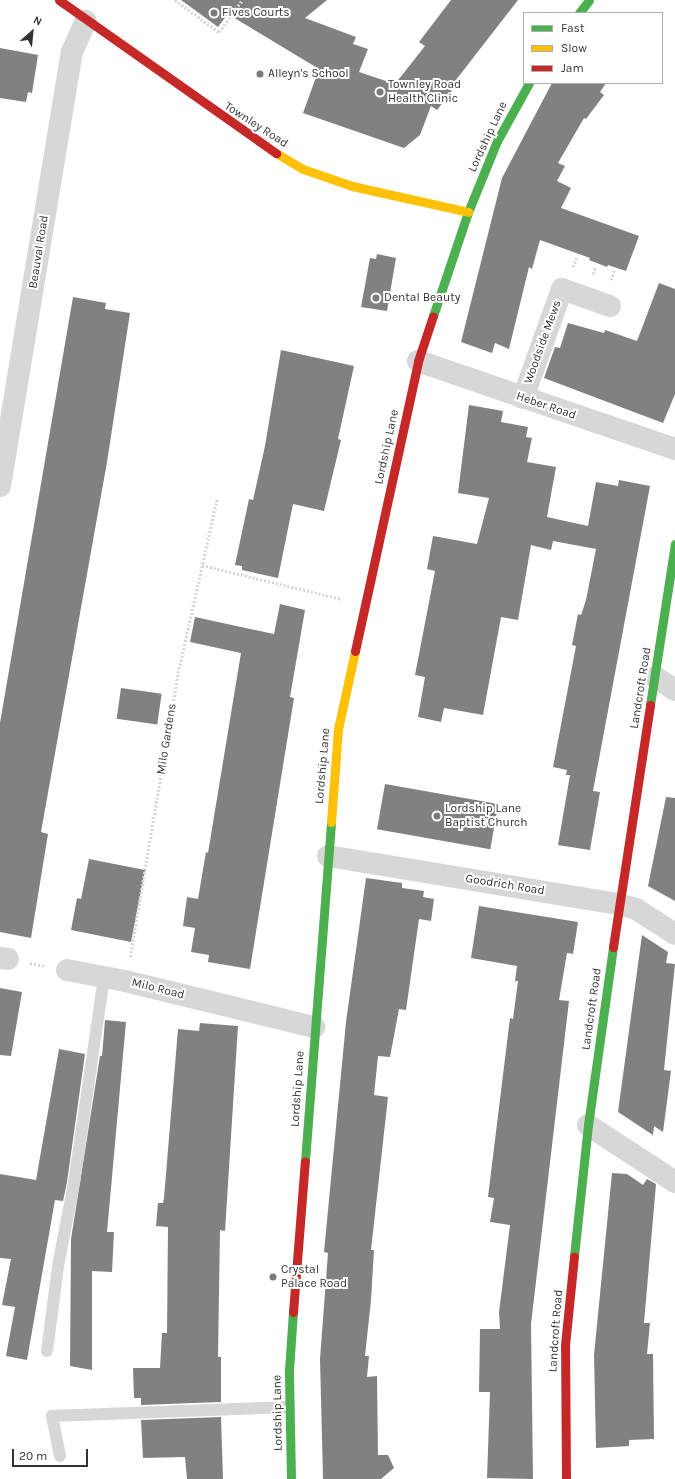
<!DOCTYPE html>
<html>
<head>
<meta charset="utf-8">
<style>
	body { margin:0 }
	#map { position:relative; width:675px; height:1479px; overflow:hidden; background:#fff; font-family:Karla,sans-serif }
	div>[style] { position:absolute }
	.building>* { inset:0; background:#818181; transform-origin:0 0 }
	.path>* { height:2.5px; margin-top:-1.25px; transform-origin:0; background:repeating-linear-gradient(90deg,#d6d6d6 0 2px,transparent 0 4px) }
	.lane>* { height:12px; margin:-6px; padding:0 6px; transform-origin:6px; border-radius:6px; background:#d7d7d7 }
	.street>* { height:22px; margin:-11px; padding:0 11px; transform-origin:11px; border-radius:11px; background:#d7d7d7 }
	.fast>* { height:9px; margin:-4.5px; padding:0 4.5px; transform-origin:4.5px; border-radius:4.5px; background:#4caf50 }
	.slow>* { height:9px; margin:-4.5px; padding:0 4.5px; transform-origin:4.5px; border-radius:4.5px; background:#ffc107 }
	.jam>* { height:9px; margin:-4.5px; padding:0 4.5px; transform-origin:4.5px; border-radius:4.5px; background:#c62828 }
	.dots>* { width:11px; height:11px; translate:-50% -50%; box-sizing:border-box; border:2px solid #fff; border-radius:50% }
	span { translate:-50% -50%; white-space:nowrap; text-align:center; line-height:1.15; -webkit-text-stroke:4px #fff; paint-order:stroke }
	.poi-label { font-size:12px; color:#333 }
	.left { translate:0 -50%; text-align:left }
	.street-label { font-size:12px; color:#333 }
	.legend { position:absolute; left:523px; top:12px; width:140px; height:72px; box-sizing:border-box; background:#fff; border:1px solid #adadad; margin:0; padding:5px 7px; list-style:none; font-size:12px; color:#333 }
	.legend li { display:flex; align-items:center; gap:8px; height:20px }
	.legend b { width:20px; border:1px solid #adadad }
	.north { position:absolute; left:12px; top:12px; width:40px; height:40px; -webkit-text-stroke:3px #fff; paint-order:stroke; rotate:27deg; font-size:11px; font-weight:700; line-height:16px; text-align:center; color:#333 }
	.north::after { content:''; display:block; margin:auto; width:14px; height:18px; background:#333; clip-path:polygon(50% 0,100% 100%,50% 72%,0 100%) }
	.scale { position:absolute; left:12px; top:1449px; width:76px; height:18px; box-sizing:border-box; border:2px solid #333; border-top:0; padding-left:5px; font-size:12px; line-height:14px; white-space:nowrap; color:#333; -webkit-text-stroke:3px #fff; paint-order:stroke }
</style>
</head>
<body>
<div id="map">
	<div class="building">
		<i style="clip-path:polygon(181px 0,327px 0,305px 18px,356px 37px,353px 44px,368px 49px,359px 72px,395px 84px,425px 46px,419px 42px,451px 0,518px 0,449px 89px,452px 91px,437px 110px,431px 106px,420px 135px,404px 148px,303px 113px,319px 69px,228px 14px,218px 27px)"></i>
		<i style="clip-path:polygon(0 48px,38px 55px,32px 93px,28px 92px,26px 102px,0 98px)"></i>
		<i style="clip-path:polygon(552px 83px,606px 83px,600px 92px,604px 95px,586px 119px,584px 118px,558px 163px,565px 166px,557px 181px,571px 188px,561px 208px,639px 236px,626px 271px,608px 265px,607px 267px,589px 260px,590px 258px,540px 240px,532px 269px,529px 267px,509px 349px,495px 343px,492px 353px,461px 342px,502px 178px)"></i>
		<i style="clip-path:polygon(377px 254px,396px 258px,387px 311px,361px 307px,370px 258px,376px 259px)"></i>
		<i style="clip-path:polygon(659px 283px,675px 289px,675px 394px,663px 423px,544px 378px,555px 347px,560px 348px,568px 323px,604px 333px,605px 330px,637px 341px)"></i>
		<i style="clip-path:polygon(73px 297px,106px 303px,105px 309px,130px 313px,107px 462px,41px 832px,48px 834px,31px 938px,0 932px,0 723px)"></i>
		<i style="clip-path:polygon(281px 350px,354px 366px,338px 439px,341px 440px,324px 511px,293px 504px,278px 578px,242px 570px,242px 566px,235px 565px,249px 499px,253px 500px,265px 446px)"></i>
		<i style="clip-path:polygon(469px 405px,503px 411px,501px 422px,528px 427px,526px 437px,532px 438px,527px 462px,556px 467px,547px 517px,588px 526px,596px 482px,618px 486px,619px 480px,650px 486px,593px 791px,600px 792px,590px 850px,558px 845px,570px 775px,566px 775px,567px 770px,553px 767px,576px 646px,572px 645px,578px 614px,581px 615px,586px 600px,596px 549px,553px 541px,551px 550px,531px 545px,518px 620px,501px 617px,483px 715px,444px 708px,441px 722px,418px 717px,425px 677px,415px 675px,435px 571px,427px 569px,433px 536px,477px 544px,489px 498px,458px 493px)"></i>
		<i style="clip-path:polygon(280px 604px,305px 610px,290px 697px,294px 698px,250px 969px,208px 962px,209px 955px,191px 952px,195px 928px,183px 926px,187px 897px,198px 899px,206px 852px,208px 853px,241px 653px,190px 642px,195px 617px,274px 634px)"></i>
		<i style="left:121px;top:688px;width:41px;height:31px;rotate:8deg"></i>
		<i style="left:385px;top:784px;width:115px;height:46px;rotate:10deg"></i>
		<i style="clip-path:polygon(666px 797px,675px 798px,675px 901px,648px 886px)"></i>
		<i style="clip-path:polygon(89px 859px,145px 870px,131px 942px,71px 930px,77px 898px,81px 899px)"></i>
		<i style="clip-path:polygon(366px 878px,402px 883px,402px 888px,424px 891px,423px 897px,434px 899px,431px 921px,419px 919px,406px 1010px,399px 1009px,390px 1057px,378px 1056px,374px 1095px,388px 1097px,371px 1250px,374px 1250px,371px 1300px,365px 1356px,369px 1356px,367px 1377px,377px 1376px,378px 1455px,388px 1455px,394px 1468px,381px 1479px,323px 1479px,320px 1359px,328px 1253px,324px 1252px,346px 1022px)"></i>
		<i style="clip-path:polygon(479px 906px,578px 922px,573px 954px,567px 953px,559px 1000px,569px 1001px,531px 1324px,533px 1479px,487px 1478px,490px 1392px,479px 1392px,480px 1329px,500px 1329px,499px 1312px,510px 1225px,490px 1222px,494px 1198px,488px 1197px,510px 1018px,513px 1019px,518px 981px,515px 981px,517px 966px,471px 958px)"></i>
		<i style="clip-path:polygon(642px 935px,668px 952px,666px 963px,675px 964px,664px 1070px,671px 1071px,663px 1132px,654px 1126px,653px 1135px,618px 1112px)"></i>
		<i style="clip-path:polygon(0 988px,22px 992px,11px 1056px,0 1055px)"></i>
		<i style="clip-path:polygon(105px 1020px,126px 1022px,107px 1232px,114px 1232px,112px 1272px,92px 1271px,92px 1370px,70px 1366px,71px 1239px,100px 1056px,102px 1056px)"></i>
		<i style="clip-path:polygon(200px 1023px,238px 1026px,225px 1231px,220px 1230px,218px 1357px,221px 1357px,221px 1402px,141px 1405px,141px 1398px,134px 1398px,133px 1368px,160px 1368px,162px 1333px,167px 1333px,168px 1227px,156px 1226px,158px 1203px,163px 1203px,164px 1198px,178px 1029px,199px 1031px)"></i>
		<i style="clip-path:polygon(59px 1049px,85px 1054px,67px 1182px,63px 1201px,55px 1200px,27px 1360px,6px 1356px,15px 1307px,2px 1305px,11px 1259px,0 1258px,0 1174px,36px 1180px)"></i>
		<i style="clip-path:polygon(612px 1173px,627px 1174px,643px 1185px,647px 1179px,656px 1184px,644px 1323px,650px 1323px,647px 1354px,653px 1354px,654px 1439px,629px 1440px,629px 1446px,596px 1448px,594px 1355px)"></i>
		<i style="clip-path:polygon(221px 1417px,223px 1479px,187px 1479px,185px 1457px,143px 1458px,141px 1420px)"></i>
	</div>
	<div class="path">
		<i style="left:175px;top:0;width:54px;rotate:36deg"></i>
		<i style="left:219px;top:32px;width:39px;rotate:-54deg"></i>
		<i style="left:573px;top:267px;width:12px;rotate:-70deg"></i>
		<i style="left:593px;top:274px;width:7px;rotate:-74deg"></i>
		<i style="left:611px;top:280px;width:10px;rotate:-73deg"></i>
		<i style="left:202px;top:565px;width:143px;rotate:13.7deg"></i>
		<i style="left:130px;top:957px;width:288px;rotate:-80.4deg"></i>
		<i style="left:178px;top:673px;width:178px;rotate:-77.4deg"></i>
		<i style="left:30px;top:963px;width:15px;rotate:11deg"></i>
	</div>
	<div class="lane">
		<i style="left:47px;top:1351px;width:86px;rotate:-82.6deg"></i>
		<i style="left:58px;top:1266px;width:85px;rotate:-79.1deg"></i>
		<i style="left:74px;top:1183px;width:208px;rotate:-81.7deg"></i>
		<i style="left:60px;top:1456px;width:41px;rotate:-101.3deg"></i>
		<i style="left:52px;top:1416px;width:237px;rotate:-2.2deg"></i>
	</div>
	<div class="street">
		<i style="left:418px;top:361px;width:272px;rotate:18.9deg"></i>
		<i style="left:523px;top:398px;width:116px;rotate:-70.3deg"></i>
		<i style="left:562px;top:289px;width:51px;rotate:19.5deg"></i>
		<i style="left:0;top:486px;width:440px;rotate:-80.6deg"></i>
		<i style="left:72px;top:52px;width:34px;rotate:-66deg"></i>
		<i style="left:655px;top:677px;width:24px;rotate:33deg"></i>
		<i style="left:328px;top:856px;width:295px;rotate:9.4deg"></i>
		<i style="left:619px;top:904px;width:18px;rotate:16deg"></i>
		<i style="left:636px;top:909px;width:46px;rotate:32.7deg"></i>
		<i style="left:0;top:958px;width:8px;rotate:7deg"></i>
		<i style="left:67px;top:970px;width:59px;rotate:10.7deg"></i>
		<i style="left:125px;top:981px;width:195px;rotate:13.7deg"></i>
		<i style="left:588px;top:1125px;width:104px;rotate:33.2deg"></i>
	</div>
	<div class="fast">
		<i style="left:579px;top:13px;width:16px;rotate:-52deg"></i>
		<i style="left:433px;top:316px;width:110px;rotate:-71.4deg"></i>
		<i style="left:468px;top:212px;width:77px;rotate:-67.8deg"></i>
		<i style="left:497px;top:141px;width:66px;rotate:-61.1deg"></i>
		<i style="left:650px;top:705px;width:163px;rotate:-81.2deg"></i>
		<i style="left:305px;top:1161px;width:340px;rotate:-85.6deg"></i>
		<i style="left:574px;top:1256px;width:132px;rotate:-83.9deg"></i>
		<i style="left:588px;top:1125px;width:180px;rotate:-82deg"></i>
		<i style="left:291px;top:1479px;width:109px;rotate:-91.1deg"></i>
		<i style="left:289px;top:1370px;width:58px;rotate:-86.1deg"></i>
	</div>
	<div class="slow">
		<i style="left:276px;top:153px;width:31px;rotate:31deg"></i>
		<i style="left:303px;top:169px;width:52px;rotate:19.1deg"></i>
		<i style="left:352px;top:186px;width:119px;rotate:12.6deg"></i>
		<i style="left:331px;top:822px;width:93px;rotate:-85.7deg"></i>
		<i style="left:338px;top:729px;width:80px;rotate:-77.7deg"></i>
	</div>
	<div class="jam">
		<i style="left:59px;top:0;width:266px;rotate:35.2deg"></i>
		<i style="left:355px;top:651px;width:297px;rotate:-77.7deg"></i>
		<i style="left:418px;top:361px;width:47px;rotate:-71.6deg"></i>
		<i style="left:613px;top:947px;width:245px;rotate:-81.3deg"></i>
		<i style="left:293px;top:1312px;width:151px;rotate:-85.5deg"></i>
		<i style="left:566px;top:1479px;width:134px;rotate:-90.4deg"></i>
		<i style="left:565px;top:1345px;width:89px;rotate:-84.2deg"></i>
	</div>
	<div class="dots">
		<i style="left:214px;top:13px;background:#7a7a7a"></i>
		<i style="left:260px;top:74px;background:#7a7a7a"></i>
		<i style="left:380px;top:92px;background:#7a7a7a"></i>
		<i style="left:376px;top:298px;background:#7a7a7a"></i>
		<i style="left:437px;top:816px;background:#7a7a7a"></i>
		<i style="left:273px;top:1277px;background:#7a7a7a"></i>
	</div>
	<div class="poi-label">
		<span class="left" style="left:222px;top:13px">Fives Courts</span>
		<span class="left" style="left:268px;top:74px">Alleyn's School</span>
		<span class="left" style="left:388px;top:92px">Townley Road<br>Health Clinic</span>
		<span class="left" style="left:384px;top:298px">Dental Beauty</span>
		<span class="left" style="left:445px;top:816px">Lordship Lane<br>Baptist Church</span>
		<span class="left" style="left:281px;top:1277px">Crystal<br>Palace Road</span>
	</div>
	<div class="street-label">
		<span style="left:256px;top:125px;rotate:33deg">Townley Road</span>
		<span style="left:488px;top:137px;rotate:-65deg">Lordship Lane</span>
		<span style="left:39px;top:252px;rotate:-81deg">Beauval Road</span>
		<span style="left:543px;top:342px;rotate:-70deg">Woodside Mews</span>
		<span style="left:546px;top:406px;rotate:19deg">Heber Road</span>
		<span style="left:387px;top:447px;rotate:-78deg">Lordship Lane</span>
		<span style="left:641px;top:688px;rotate:-81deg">Landcroft Road</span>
		<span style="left:167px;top:739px;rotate:-81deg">Milo Gardens</span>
		<span style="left:323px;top:766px;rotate:-85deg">Lordship Lane</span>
		<span style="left:505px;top:885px;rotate:9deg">Goodrich Road</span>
		<span style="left:158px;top:989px;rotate:14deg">Milo Road</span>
		<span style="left:592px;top:1009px;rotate:-82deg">Landcroft Road</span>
		<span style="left:298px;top:1089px;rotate:-86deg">Lordship Lane</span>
		<span style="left:556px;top:1331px;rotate:-86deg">Landcroft Road</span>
		<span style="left:278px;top:1413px;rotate:-91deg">Lordship Lane</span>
	</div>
	<ul class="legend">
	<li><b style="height:5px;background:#4caf50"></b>Fast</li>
	<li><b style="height:5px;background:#ffc107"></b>Slow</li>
	<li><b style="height:5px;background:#c62828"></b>Jam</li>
	</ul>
	<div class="north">N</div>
	<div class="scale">20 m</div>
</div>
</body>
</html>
